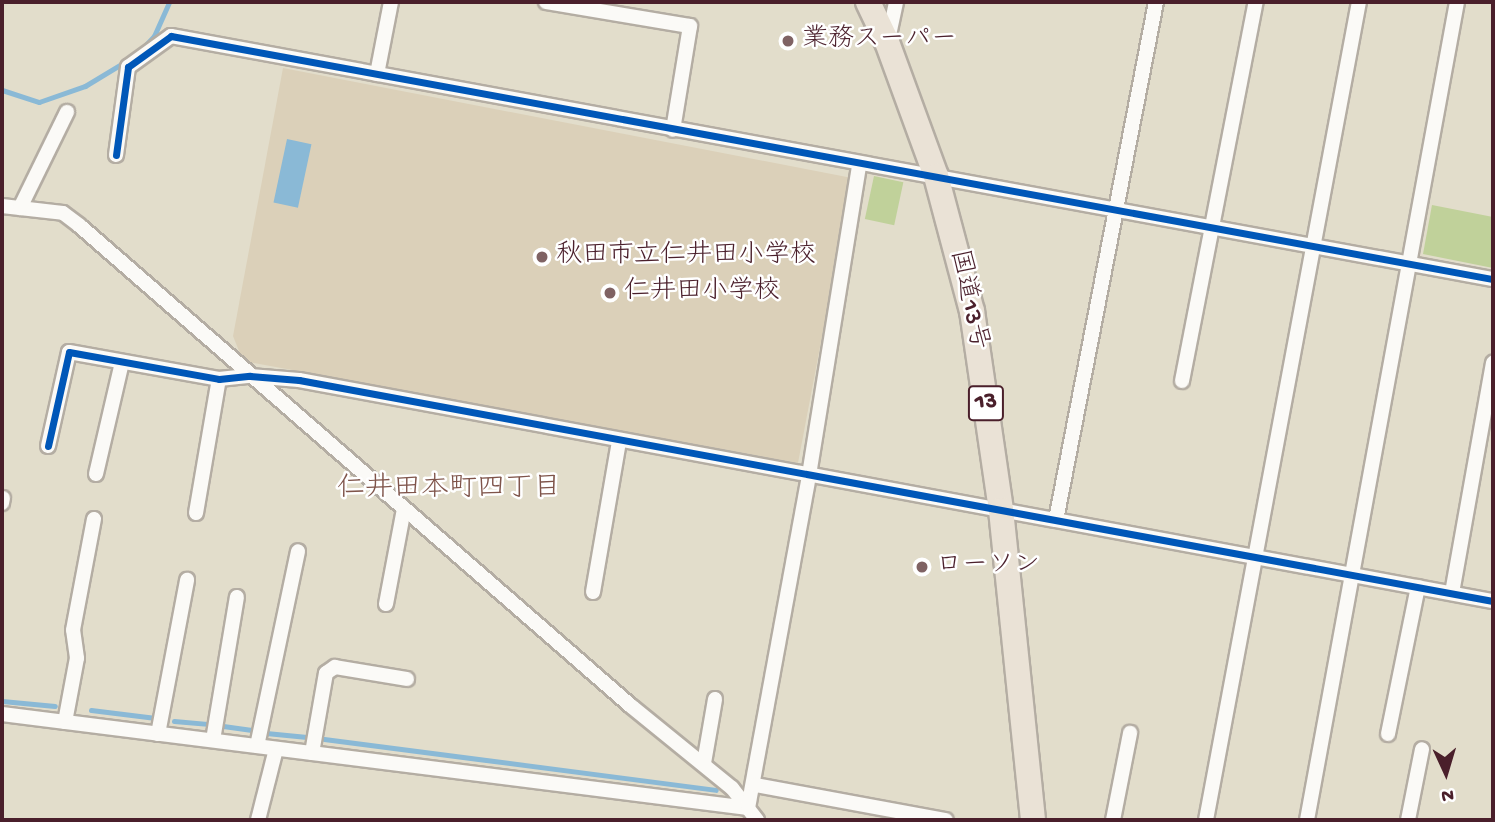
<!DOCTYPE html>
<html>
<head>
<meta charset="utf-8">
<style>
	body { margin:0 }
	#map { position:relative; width:1495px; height:822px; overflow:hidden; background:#e2ddcb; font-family:"Gochi Hand","Klee One",sans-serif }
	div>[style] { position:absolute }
	.built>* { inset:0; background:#dbd0b9 }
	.green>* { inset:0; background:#c0d19a; transform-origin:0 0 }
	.water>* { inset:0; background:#8ab9d6; transform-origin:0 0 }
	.stream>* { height:5px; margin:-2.5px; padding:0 2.5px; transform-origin:2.5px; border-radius:2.5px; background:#8ab9d6 }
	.roads { filter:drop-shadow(2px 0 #b4ada3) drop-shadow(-2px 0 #b4ada3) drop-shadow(0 2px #b4ada3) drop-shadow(0 -2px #b4ada3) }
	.minor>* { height:14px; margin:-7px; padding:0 7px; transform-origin:7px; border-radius:7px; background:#fbfaf7 }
	.trunk>* { height:24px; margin:-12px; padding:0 12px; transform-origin:12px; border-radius:12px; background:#eae2d6 }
	.cycleway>* { height:7px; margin:-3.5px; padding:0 3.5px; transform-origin:3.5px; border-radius:3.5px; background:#0057b8 }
	.dots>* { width:19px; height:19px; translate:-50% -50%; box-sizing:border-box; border:4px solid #fff; border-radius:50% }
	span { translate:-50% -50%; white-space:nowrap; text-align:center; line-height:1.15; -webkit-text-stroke:5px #fff; paint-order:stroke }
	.shield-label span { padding:2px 5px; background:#fff; border:2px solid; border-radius:5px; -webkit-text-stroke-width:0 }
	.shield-label { font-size:24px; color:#4a1f2b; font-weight:700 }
	.poi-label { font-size:26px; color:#4a1f2b }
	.left { translate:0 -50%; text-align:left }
	.street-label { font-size:26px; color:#4a1f2b }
	.neighbourhood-label { font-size:28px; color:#7f544a }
	.frame { position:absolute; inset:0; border:4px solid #4a1f2b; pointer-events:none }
	.north { position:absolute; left:1411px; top:738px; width:70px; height:70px; -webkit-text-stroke:5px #fff; paint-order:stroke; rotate:176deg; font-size:19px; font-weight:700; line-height:28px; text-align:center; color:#4a1f2b }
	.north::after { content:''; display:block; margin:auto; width:24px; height:32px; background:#4a1f2b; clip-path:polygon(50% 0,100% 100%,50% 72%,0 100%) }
</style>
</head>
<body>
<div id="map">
	<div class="built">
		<i style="clip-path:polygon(283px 68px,852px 178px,798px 463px,243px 361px,233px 336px)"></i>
	</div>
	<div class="green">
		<i style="left:874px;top:176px;width:30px;height:44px;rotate:12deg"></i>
		<i style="clip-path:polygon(1432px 205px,1493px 217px,1493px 268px,1423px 254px)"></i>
	</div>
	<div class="water">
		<i style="left:287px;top:139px;width:25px;height:65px;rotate:12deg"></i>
	</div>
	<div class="stream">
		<i style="left:139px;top:52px;width:22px;rotate:-47deg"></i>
		<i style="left:154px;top:36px;width:37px;rotate:-66deg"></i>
		<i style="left:2px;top:90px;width:39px;rotate:18deg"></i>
		<i style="left:39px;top:102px;width:49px;rotate:-19.2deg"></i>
		<i style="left:85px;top:86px;width:50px;rotate:-31.2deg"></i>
		<i style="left:2px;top:701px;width:53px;rotate:5.4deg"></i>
		<i style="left:91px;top:710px;width:65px;rotate:7deg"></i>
		<i style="left:174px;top:721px;width:33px;rotate:5deg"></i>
		<i style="left:223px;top:726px;width:29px;rotate:8deg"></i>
		<i style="left:266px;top:733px;width:41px;rotate:5.6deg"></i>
		<i style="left:324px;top:739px;width:395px;rotate:7.4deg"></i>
	</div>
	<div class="roads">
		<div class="minor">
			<i style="left:546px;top:2px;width:146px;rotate:9.5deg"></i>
			<i style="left:690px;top:26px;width:105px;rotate:99.3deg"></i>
			<i style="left:888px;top:40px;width:39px;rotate:-78deg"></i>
			<i style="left:377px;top:74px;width:73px;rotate:-79deg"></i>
			<i style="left:116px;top:155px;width:89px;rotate:-82.2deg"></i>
			<i style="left:128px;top:67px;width:53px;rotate:-35.8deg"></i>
			<i style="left:171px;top:36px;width:1344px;rotate:10.42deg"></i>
			<i style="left:2px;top:206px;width:61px;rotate:6.5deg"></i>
			<i style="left:63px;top:213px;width:21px;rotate:37deg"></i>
			<i style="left:80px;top:226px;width:731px;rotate:41.06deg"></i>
			<i style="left:631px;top:706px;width:130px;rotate:39.1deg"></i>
			<i style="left:732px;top:788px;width:41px;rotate:52deg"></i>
			<i style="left:20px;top:208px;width:107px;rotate:-63.9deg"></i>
			<i style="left:1182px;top:381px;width:386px;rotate:-79deg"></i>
			<i style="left:48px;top:446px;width:96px;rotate:-77.4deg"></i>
			<i style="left:69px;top:352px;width:152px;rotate:10.2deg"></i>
			<i style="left:219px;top:379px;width:31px;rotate:-6deg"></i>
			<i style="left:250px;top:376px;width:49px;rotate:4.7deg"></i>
			<i style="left:299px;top:380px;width:1214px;rotate:10.49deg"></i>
			<i style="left:96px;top:474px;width:115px;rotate:-76.9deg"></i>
			<i style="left:2px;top:503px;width:5px;rotate:-79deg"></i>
			<i style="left:196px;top:513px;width:136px;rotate:-80.3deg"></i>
			<i style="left:1056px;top:520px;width:528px;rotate:-79.07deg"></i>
			<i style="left:593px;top:592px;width:153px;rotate:-80.2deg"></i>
			<i style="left:1452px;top:593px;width:234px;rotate:-79.9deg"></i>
			<i style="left:386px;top:604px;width:97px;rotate:-79.3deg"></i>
			<i style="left:2px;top:714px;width:752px;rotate:7.18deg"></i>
			<i style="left:748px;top:808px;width:339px;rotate:-79.6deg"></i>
			<i style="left:809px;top:475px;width:313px;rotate:-80.8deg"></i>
			<i style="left:65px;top:722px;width:65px;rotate:-79.4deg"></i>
			<i style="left:77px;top:658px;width:28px;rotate:-98deg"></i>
			<i style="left:73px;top:630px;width:113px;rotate:-79.3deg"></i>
			<i style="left:158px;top:734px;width:157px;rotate:-79.3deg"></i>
			<i style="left:1388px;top:734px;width:150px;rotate:-78.5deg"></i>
			<i style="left:213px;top:740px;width:145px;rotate:-80.5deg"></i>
			<i style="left:257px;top:746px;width:199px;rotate:-78.1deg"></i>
			<i style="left:312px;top:753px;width:81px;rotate:-80.1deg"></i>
			<i style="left:326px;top:673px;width:11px;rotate:-34deg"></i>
			<i style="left:335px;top:667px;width:73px;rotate:9.5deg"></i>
			<i style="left:704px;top:763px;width:65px;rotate:-80.2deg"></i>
			<i style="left:755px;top:785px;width:194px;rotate:10.4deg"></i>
			<i style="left:258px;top:820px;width:73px;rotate:-75.8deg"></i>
			<i style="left:1113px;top:820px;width:89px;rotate:-78.9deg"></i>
			<i style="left:1206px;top:820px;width:832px;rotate:-79.41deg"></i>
			<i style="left:1307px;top:820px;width:832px;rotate:-79.61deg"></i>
			<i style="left:1408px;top:820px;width:72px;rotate:-78.8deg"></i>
		</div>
		<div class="trunk">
			<i style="left:868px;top:2px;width:44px;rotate:64.6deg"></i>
			<i style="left:887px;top:42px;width:143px;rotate:69.9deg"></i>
			<i style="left:936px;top:176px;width:140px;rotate:75.1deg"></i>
			<i style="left:972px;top:311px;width:201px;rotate:81.7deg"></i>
			<i style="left:1001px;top:510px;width:312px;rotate:84.1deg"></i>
		</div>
	</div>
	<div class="cycleway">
		<i style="left:116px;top:155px;width:89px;rotate:-82.2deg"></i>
		<i style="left:128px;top:67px;width:53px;rotate:-35.8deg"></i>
		<i style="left:171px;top:36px;width:1344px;rotate:10.42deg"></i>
		<i style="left:48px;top:446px;width:96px;rotate:-77.4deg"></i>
		<i style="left:69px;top:352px;width:152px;rotate:10.2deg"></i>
		<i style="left:219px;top:379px;width:31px;rotate:-6deg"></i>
		<i style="left:250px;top:376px;width:49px;rotate:4.7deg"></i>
		<i style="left:299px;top:380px;width:1214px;rotate:10.49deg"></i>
	</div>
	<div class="dots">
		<i style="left:788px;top:41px;background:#7f6263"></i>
		<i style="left:542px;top:257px;background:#7f6263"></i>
		<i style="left:610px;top:293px;background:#7f6263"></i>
		<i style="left:922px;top:567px;background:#7f6263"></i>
	</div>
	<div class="shield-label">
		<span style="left:986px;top:403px">13</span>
	</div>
	<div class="poi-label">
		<span class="left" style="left:802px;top:41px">業務スーパー</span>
		<span class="left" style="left:556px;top:257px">秋田市立仁井田小学校</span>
		<span class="left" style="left:624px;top:293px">仁井田小学校</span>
		<span class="left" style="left:936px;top:567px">ローソン</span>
	</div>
	<div class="street-label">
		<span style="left:967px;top:300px;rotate:78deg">国道13号</span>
	</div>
	<div class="neighbourhood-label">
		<span style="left:449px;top:490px">仁井田本町四丁目</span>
	</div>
	<div class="frame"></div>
	<div class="north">N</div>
</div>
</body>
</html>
